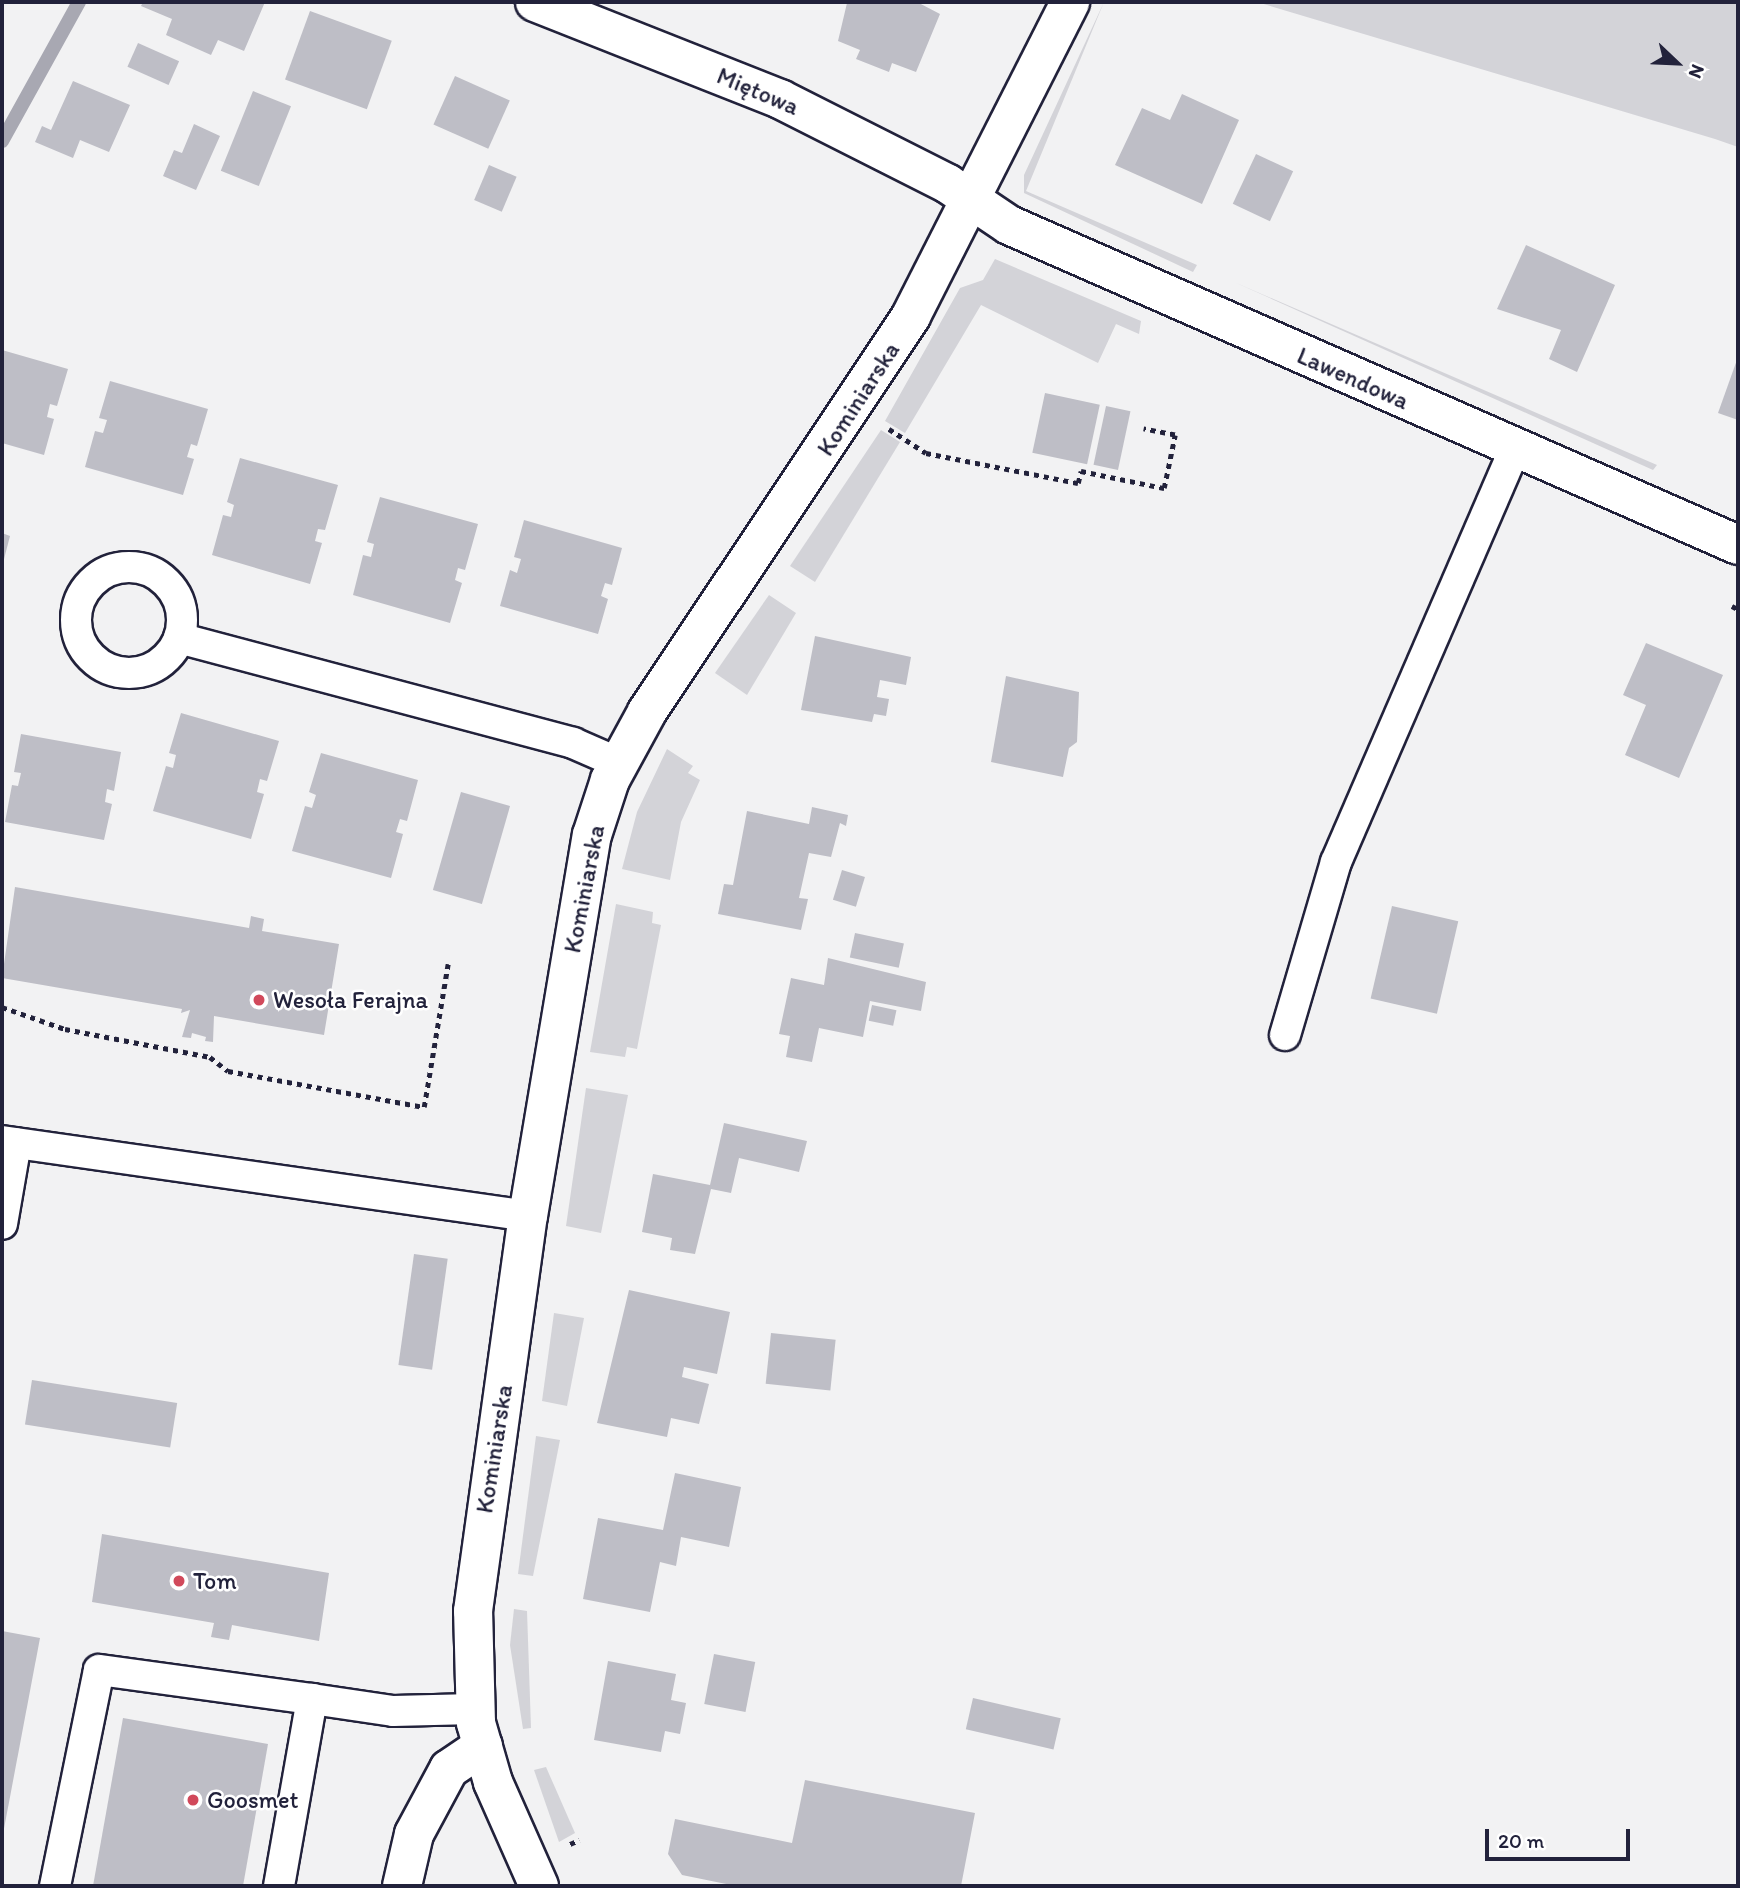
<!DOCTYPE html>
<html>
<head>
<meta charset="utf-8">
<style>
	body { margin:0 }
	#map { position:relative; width:1740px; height:1888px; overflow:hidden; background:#f2f2f3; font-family:Itim,sans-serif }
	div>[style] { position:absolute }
	.green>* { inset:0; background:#d3d3d8 }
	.stream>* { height:14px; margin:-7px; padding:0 7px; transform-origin:7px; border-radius:7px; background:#a8a8b2 }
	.building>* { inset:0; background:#bebec6; transform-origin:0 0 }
	.path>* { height:4.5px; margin-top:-2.25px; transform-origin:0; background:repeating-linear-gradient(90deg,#22223b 0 5px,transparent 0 10px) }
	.roads { filter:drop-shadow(2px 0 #22223b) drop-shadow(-2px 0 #22223b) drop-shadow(0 2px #22223b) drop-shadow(0 -2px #22223b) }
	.service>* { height:30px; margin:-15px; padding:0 15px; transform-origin:15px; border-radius:15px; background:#fff }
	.service>.ring { margin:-15px; padding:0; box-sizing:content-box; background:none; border:30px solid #fff; border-radius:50% }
	.minor>* { height:38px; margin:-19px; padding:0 19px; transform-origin:19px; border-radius:19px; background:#fff }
	.tertiary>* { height:38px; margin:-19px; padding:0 19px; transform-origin:19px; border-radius:19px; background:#fff }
	.dots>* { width:19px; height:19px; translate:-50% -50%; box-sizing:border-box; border:4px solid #fff; border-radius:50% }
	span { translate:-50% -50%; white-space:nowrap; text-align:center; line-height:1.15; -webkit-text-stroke:5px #fff; paint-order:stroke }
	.street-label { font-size:24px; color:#22223b }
	.poi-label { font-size:24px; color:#22223b }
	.left { translate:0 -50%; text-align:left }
	.frame { position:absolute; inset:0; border:4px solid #22223b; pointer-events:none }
	.north { position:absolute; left:1642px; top:28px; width:70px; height:70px; -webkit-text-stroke:5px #fff; paint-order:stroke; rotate:113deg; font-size:19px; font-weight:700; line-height:28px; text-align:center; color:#22223b }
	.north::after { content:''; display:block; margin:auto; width:24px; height:32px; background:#22223b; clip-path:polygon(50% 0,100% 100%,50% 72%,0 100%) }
	.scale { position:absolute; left:1485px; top:1829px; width:145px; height:32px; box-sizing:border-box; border:4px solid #22223b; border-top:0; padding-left:9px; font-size:21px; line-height:24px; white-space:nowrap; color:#22223b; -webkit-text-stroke:5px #fff; paint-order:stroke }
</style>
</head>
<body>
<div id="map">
	<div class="green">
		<i style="clip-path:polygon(1104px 2px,1026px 191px,1197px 265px,1193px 272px,1024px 193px,1024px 175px)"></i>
		<i style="clip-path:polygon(1257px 2px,1738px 2px,1738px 147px,1715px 139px)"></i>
		<i style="clip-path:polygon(995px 259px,1141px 321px,1139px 334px,1116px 324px,1098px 363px,981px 305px,905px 433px,885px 421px,960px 288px,983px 280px)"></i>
		<i style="clip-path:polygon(1234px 282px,1657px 465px,1653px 470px)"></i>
		<i style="clip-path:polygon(881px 430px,900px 442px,815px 582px,790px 566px)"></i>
		<i style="clip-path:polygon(769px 595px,796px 613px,747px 695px,715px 673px)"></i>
		<i style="clip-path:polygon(667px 749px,693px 766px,688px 773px,700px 780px,681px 822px,670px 880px,622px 869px,637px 812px)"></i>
		<i style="clip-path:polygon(616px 904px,653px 912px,652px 923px,661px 925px,637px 1049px,627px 1047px,625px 1057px,590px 1052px)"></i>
		<i style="clip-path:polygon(586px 1088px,628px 1095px,601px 1233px,566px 1226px)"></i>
		<i style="clip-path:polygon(554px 1313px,584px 1318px,567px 1406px,542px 1401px)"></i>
		<i style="clip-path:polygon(536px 1436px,560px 1440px,533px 1576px,518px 1574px)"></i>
		<i style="clip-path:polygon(514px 1609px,527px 1611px,531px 1728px,523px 1729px,510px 1645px)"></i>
		<i style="clip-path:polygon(546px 1767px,575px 1833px,559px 1842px,534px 1770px)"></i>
	</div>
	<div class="stream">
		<i style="left:2px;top:141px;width:159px;rotate:-61deg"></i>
	</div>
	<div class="building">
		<i style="clip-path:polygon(143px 2px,265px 2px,244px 51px,218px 40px,211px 55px,166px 35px,172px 19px,141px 6px)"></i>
		<i style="clip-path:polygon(917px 2px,940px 14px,916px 72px,892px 63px,889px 72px,856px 59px,860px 50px,838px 41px,847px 3px)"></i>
		<i style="left:310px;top:11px;width:87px;height:73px;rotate:20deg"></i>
		<i style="left:138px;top:43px;width:45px;height:26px;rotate:24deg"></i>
		<i style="left:455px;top:76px;width:60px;height:53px;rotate:24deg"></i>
		<i style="clip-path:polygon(73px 81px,130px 105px,109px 152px,80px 140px,73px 158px,35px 142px,42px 126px,51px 130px)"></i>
		<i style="left:253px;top:91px;width:41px;height:86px;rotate:22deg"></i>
		<i style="clip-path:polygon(1182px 94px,1239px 120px,1202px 204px,1115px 165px,1142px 108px,1170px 120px)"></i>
		<i style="clip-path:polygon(194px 124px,220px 136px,196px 190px,163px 176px,174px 150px,182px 153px)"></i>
		<i style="left:1256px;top:154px;width:41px;height:55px;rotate:25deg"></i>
		<i style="left:489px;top:165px;width:30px;height:38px;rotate:23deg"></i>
		<i style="clip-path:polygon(1526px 245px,1615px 285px,1577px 372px,1549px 359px,1561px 330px,1497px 309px)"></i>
		<i style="clip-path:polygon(2px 350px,68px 369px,57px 406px,50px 404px,47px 417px,54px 419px,44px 455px,2px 443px)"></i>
		<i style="clip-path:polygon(1738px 357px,1738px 420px,1718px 413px)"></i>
		<i style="clip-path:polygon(110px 381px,208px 409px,197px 446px,191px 444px,187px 457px,194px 459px,183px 495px,85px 467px,95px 431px,103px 433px,107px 420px,99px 418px)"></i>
		<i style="left:1045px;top:393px;width:56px;height:61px;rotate:12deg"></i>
		<i style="left:1106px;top:406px;width:25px;height:60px;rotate:12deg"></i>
		<i style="clip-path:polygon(240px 458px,338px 485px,325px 530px,318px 529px,315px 541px,322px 543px,310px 584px,212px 555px,223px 515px,231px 517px,234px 505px,227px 502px)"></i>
		<i style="clip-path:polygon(380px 497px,478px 524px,465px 570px,458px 568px,455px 580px,462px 583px,450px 623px,353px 595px,363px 555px,371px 557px,374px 544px,367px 542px)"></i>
		<i style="clip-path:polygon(524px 520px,622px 548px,612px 585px,605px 583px,601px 596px,608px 599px,598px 634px,500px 606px,510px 570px,517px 573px,521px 559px,514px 557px)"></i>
		<i style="clip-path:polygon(2px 533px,10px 536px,3px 563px,2px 563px)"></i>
		<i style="clip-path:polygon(815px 636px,911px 657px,906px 685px,880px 680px,877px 697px,889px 699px,886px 716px,874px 714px,872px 722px,801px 710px)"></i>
		<i style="clip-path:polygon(1646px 643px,1723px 675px,1679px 778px,1625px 755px,1646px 705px,1623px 695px)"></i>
		<i style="clip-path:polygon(1006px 676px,1079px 692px,1077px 742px,1069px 748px,1063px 777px,991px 762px)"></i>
		<i style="clip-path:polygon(181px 713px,279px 741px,267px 781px,260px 779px,257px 792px,264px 794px,251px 839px,153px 811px,166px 766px,173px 768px,176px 755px,169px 753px)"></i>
		<i style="clip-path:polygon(21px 734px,121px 752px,114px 791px,107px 789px,105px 802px,112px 804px,104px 840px,5px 822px,12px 785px,18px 786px,21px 773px,14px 772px)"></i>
		<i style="clip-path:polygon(321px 753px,418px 780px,407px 821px,400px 819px,396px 832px,403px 834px,391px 878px,292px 851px,305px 806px,312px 808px,316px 795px,309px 792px)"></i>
		<i style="left:461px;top:792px;width:51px;height:102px;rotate:16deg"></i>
		<i style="clip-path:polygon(812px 807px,848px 815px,846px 826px,840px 823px,831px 857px,809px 853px,799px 898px,808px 899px,801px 930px,718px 914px,724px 884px,733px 885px,747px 811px,809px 824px)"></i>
		<i style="left:842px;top:870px;width:24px;height:31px;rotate:17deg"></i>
		<i style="clip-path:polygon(15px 887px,249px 928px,251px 916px,264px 919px,262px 931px,339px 944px,324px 1035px,214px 1016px,213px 1042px,205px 1041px,206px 1037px,192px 1033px,191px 1038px,182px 1037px,190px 1010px,181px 1013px,182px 1009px,2px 978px)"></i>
		<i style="left:1392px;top:906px;width:68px;height:95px;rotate:13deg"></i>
		<i style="left:855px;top:933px;width:50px;height:25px;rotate:12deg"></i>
		<i style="clip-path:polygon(828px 958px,926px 982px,921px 1011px,870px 1001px,863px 1037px,819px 1028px,812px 1062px,786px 1057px,790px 1036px,779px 1034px,791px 978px,824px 985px)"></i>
		<i style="left:872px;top:1005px;width:25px;height:16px;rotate:12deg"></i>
		<i style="clip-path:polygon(724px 1123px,807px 1141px,799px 1172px,739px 1158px,731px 1193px,711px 1189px,695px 1254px,670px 1250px,672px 1238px,642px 1232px,653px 1174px,710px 1185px)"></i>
		<i style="left:414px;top:1254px;width:34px;height:112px;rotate:8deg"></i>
		<i style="clip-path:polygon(629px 1290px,730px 1312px,717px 1374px,684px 1367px,682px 1377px,709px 1384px,699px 1424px,671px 1418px,667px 1437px,597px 1423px)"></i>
		<i style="left:771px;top:1333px;width:65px;height:51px;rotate:6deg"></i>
		<i style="left:32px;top:1380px;width:147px;height:45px;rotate:9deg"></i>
		<i style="clip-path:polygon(675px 1473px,741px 1487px,729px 1547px,681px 1537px,676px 1566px,660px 1562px,650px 1612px,583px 1599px,598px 1518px,663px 1530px)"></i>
		<i style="clip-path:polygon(102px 1534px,329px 1573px,319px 1641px,232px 1625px,229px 1640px,211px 1637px,214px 1623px,92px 1602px)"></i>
		<i style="clip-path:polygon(2px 1631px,40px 1638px,3px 1834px,2px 1834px)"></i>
		<i style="left:714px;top:1654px;width:42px;height:51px;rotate:11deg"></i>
		<i style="clip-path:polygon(608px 1661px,676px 1674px,671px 1700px,686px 1703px,680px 1734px,665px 1731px,661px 1752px,594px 1740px)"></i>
		<i style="left:973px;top:1698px;width:90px;height:32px;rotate:13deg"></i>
		<i style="clip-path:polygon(123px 1718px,268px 1744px,243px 1886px,93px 1886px)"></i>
		<i style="clip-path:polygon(805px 1780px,975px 1813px,961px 1886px,736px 1886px,682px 1875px,668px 1854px,675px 1819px,792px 1843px)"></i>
	</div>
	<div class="path">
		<i style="left:889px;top:429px;width:44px;rotate:33deg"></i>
		<i style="left:926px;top:453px;width:155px;rotate:11.2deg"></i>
		<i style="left:1078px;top:483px;width:12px;rotate:-76deg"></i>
		<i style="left:1081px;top:471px;width:85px;rotate:11.6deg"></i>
		<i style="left:1164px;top:488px;width:54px;rotate:-78.3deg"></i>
		<i style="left:1175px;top:435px;width:32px;rotate:-169deg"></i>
		<i style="left:1732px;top:606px;width:7px;rotate:27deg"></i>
		<i style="left:2px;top:1007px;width:67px;rotate:19.2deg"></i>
		<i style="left:65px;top:1029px;width:148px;rotate:10.9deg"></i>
		<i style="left:210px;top:1057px;width:23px;rotate:38deg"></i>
		<i style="left:228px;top:1071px;width:199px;rotate:10.4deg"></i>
		<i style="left:424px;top:1107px;width:145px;rotate:-80.5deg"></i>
		<i style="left:570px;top:1844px;width:10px;rotate:-24deg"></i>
	</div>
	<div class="roads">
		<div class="service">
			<i class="ring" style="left:76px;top:567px;width:76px;height:76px"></i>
			<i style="left:179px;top:638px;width:408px;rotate:14.9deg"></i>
			<i style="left:573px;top:743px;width:50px;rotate:23.5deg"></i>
			<i style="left:1285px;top:1035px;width:180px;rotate:-73.6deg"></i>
			<i style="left:1336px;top:862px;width:450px;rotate:-66.6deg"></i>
			<i style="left:2px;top:1141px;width:531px;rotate:8.11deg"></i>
			<i style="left:2px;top:1224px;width:82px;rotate:-80.2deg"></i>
			<i style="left:55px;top:1886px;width:220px;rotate:-78.5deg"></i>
			<i style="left:99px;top:1670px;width:215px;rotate:7.8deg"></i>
			<i style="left:279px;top:1886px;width:190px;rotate:-80deg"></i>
			<i style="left:312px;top:1699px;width:82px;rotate:8.4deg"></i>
			<i style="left:393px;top:1711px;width:81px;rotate:-1.4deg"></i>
		</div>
		<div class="minor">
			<i style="left:535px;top:2px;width:264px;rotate:21.6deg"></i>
			<i style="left:780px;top:99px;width:188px;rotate:26.8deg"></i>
			<i style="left:948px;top:184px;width:73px;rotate:33.9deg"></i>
			<i style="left:1009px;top:225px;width:796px;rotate:23.7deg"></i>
			<i style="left:402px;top:1886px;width:53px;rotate:-77deg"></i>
			<i style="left:414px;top:1834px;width:74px;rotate:-61.7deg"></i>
			<i style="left:449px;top:1769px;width:41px;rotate:-34.1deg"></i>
		</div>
		<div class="tertiary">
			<i style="left:539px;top:1886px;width:114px;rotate:-113.9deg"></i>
			<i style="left:493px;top:1782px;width:61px;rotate:-106.1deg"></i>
			<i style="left:476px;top:1723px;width:112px;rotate:-91.5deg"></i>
			<i style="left:473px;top:1611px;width:399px;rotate:-82.1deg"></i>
			<i style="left:528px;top:1216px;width:386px;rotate:-80.5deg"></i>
			<i style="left:592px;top:835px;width:58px;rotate:-71.9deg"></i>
			<i style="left:610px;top:780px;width:77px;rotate:-61.4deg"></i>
			<i style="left:647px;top:712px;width:476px;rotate:-56.3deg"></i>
			<i style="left:911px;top:316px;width:352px;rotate:-63.1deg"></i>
		</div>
	</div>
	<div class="dots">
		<i style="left:259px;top:1000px;background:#d1495b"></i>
		<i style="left:179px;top:1581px;background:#d1495b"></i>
		<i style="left:193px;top:1800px;background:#d1495b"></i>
	</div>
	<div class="street-label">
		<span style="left:758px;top:91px;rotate:23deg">Miętowa</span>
		<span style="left:1353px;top:378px;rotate:24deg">Lawendowa</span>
		<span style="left:858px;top:399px;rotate:-57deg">Kominiarska</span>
		<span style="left:584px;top:889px;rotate:-79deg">Kominiarska</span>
		<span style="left:494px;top:1449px;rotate:-81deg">Kominiarska</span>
	</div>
	<div class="poi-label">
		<span class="left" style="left:273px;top:1000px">Wesoła Ferajna</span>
		<span class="left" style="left:193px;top:1581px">Tom</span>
		<span class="left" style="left:207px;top:1800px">Goosmet</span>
	</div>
	<div class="frame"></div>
	<div class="north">N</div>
	<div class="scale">20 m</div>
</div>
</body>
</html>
